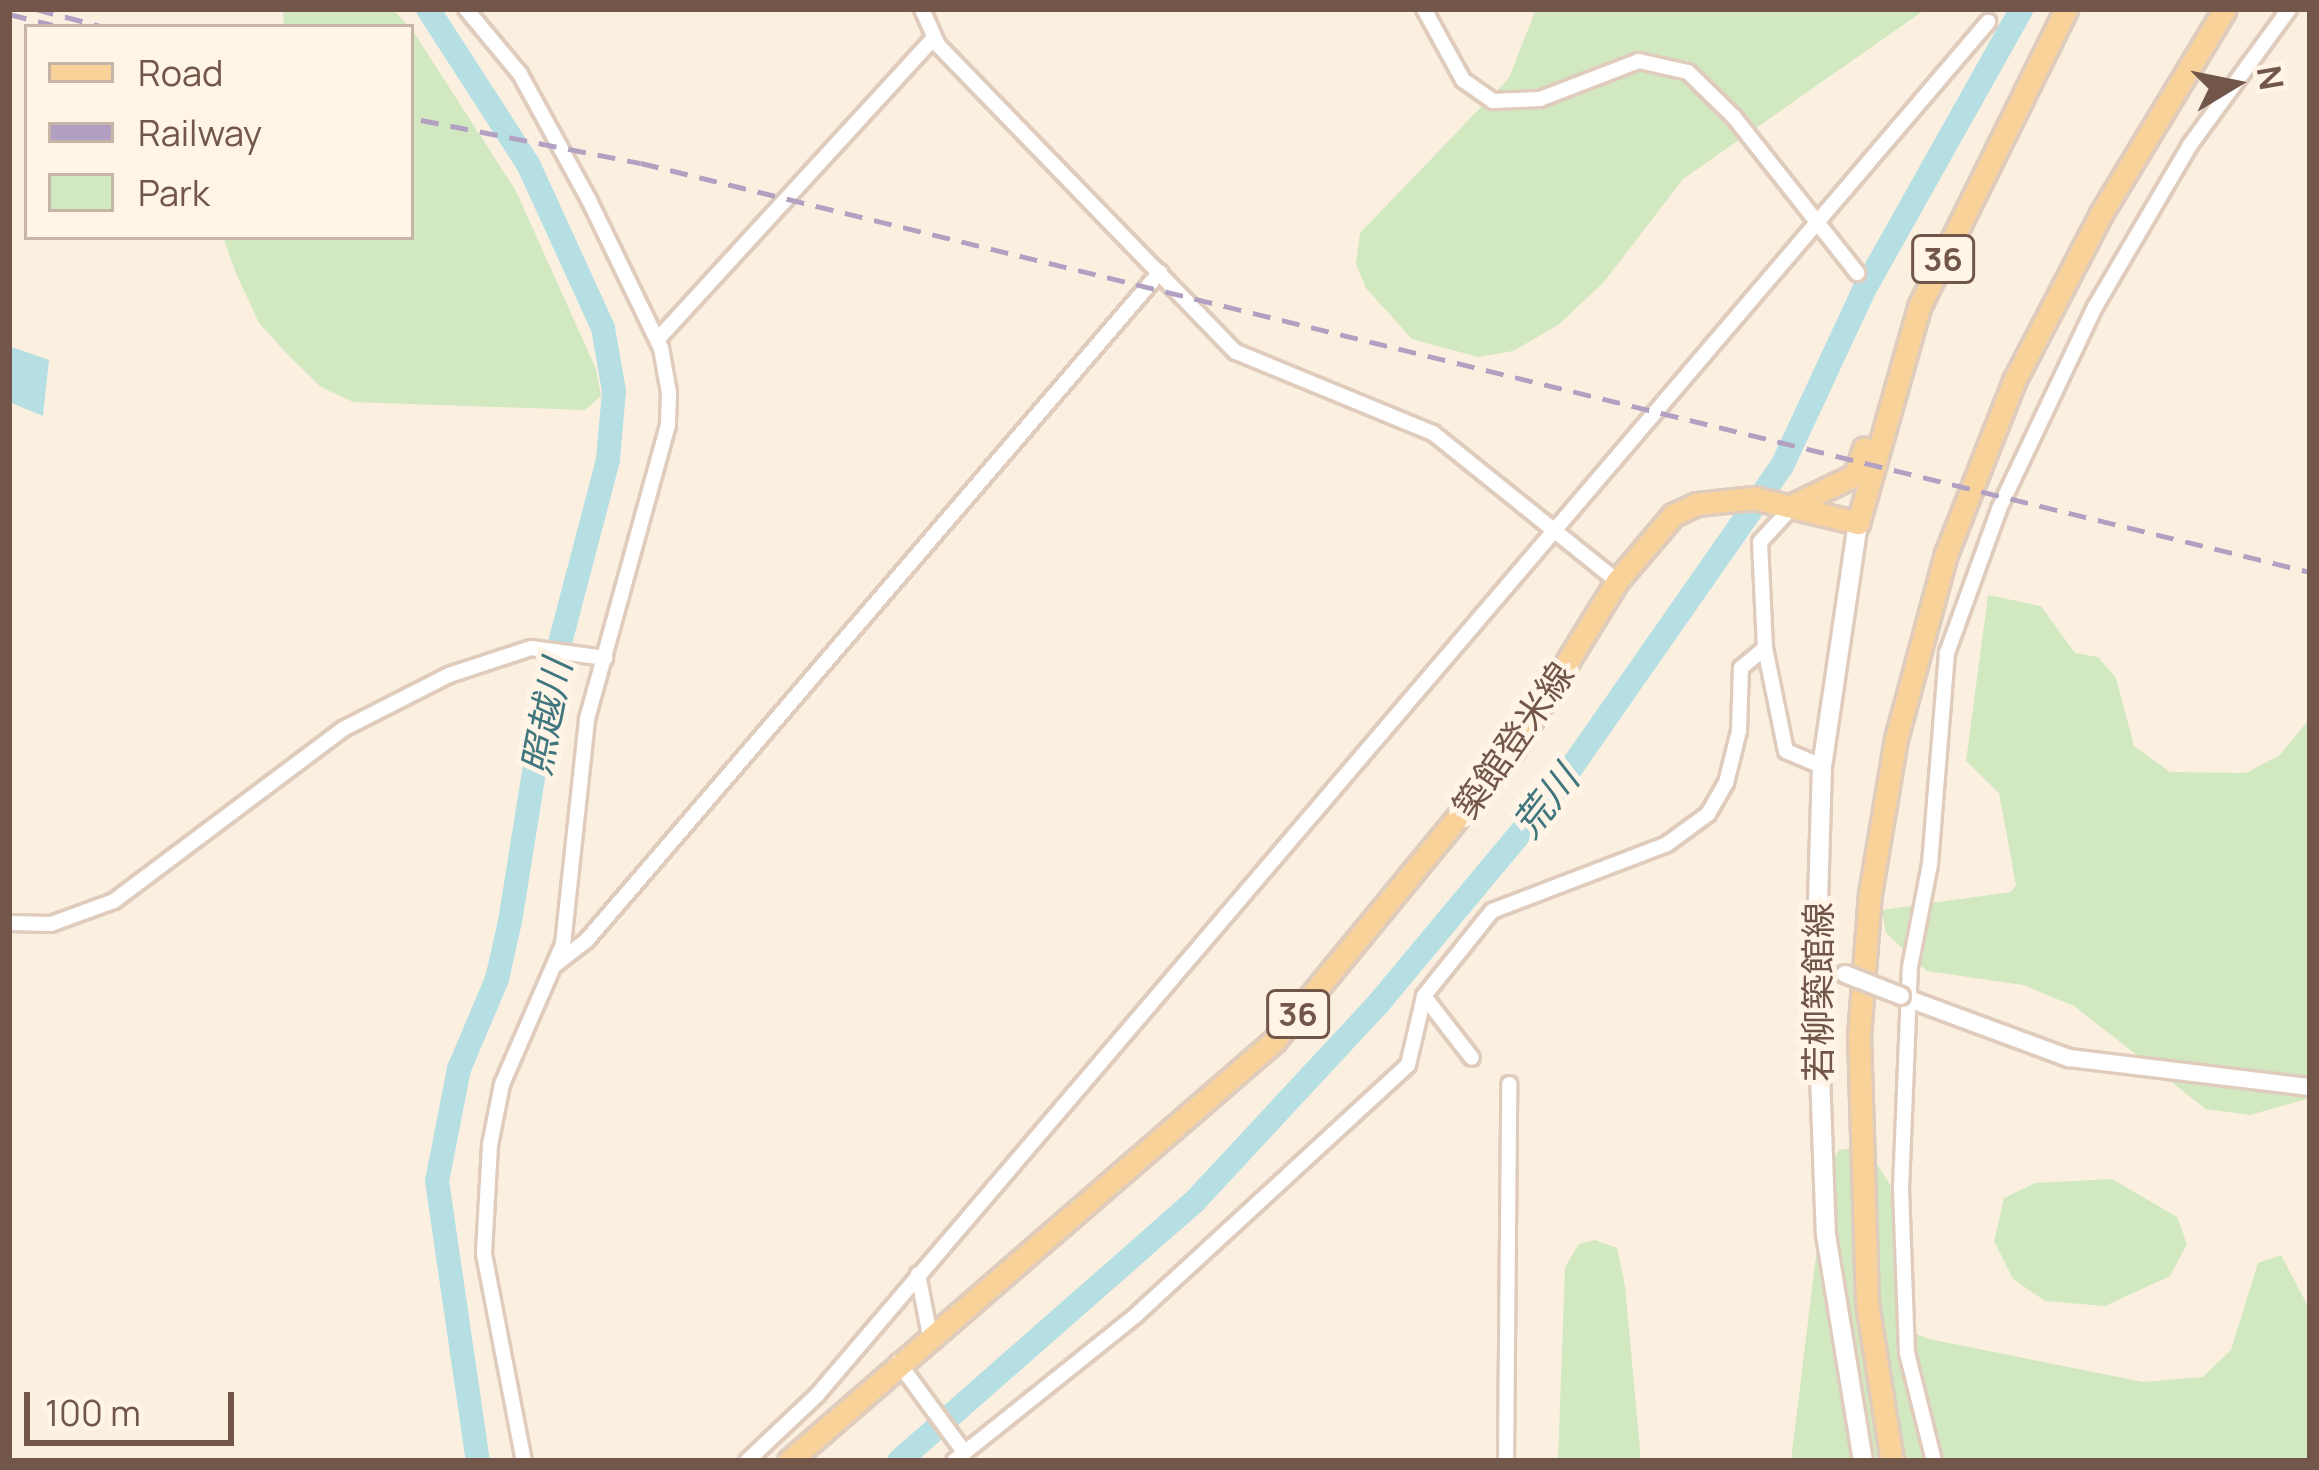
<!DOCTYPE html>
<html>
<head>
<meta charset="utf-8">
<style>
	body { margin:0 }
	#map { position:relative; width:2319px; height:1470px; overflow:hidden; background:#fbf0e0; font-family:Manrope,"Noto Sans JP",sans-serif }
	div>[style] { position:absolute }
	.green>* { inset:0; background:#d1e8c0 }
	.water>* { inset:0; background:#b6dfe4 }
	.river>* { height:24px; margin:-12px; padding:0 12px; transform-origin:12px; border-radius:12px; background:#b6dfe4 }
	.roads { filter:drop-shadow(3px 0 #dfccbd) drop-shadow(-3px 0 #dfccbd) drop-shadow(0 3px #dfccbd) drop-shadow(0 -3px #dfccbd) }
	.minor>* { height:14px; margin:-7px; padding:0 7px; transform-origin:7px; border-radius:7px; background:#fff }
	.tertiary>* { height:16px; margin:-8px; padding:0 8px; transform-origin:8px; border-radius:8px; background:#fff }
	.secondary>* { height:18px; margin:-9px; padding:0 9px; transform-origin:9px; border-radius:9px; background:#fff }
	.primary>* { height:21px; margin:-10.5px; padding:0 10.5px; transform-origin:10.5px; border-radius:10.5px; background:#f9d29a }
	.rail>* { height:4.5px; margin-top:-2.25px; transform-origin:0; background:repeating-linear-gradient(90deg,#b2a0c3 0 18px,transparent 0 30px) }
	.bridges { filter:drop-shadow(3px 0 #dfccbd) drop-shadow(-3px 0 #dfccbd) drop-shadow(0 3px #dfccbd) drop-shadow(0 -3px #dfccbd) }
	.tertiary-bridge>* { height:16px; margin:-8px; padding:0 8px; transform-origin:8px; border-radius:8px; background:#fff }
	span { translate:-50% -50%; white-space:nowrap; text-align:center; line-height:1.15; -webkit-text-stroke:10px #fff4e6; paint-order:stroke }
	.shield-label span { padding:3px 9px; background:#fff4e6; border:3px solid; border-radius:9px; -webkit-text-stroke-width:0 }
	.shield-label { font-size:33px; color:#715649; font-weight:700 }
	.street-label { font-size:36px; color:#715649 }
	.water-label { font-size:39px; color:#40767e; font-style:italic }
	.frame { position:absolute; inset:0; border:12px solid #715649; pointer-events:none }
	.legend { position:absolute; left:24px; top:24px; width:390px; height:216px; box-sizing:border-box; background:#fff4e6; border:3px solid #c6b5a7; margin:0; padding:15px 21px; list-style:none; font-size:36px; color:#715649 }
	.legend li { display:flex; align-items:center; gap:24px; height:60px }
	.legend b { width:60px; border:3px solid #c6b5a7 }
	.north { position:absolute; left:2175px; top:24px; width:120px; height:120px; -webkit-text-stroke:9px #fff4e6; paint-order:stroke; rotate:80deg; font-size:33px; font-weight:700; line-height:48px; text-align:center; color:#715649 }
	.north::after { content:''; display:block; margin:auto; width:42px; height:54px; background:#715649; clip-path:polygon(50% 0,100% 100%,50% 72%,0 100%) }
	.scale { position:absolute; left:24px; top:1392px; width:210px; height:54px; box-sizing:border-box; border:6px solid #715649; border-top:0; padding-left:15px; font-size:36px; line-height:42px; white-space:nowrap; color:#715649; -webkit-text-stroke:9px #fff4e6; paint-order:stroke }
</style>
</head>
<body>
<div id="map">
	<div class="green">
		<i style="clip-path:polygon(283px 9px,392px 9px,410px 27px,284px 27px)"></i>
		<i style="clip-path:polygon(1536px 9px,1926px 9px,1683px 179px,1604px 282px,1558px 325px,1513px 351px,1478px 357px,1412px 339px,1366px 288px,1356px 264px,1360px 233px,1509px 78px)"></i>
		<i style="clip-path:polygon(411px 28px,516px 191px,596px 369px,601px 396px,585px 410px,353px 402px,321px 387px,289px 356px,259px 323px,236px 273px,223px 237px,411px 237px)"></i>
		<i style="clip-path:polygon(1988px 595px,2041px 606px,2075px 653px,2098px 657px,2116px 678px,2134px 746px,2170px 772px,2246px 773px,2280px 755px,2310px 718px,2310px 1098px,2250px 1115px,2206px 1109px,2074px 1006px,2023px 985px,1927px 971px,1886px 933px,1882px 910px,2011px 892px,2016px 885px,1999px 793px,1966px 761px)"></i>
		<i style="clip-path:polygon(1866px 1146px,1896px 1194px,1897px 1315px,1905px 1330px,1929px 1339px,2143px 1382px,2203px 1377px,2231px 1350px,2258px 1263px,2281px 1255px,2310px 1310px,2310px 1461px,1791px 1461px,1826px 1173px,1839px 1150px)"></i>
		<i style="clip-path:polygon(2112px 1179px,2177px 1217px,2187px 1244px,2170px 1276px,2105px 1306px,2045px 1301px,2013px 1279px,1994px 1241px,2004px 1198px,2035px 1183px)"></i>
		<i style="clip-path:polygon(1595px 1240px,1617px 1248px,1625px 1286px,1641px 1461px,1558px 1461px,1565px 1267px,1579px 1244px)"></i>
	</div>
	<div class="water">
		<i style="clip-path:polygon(9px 346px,49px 360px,43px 416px,9px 402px)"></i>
	</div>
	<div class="river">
		<i style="left:428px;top:9px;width:184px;rotate:57.2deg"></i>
		<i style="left:528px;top:164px;width:180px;rotate:65.4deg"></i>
		<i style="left:603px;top:328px;width:64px;rotate:80.1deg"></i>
		<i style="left:614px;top:391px;width:69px;rotate:95deg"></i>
		<i style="left:608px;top:460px;width:245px;rotate:104.7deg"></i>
		<i style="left:546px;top:697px;width:227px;rotate:99.1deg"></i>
		<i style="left:510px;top:921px;width:59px;rotate:102.6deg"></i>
		<i style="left:497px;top:979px;width:98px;rotate:112.9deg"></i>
		<i style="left:459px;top:1069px;width:114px;rotate:101.1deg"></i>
		<i style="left:437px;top:1181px;width:283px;rotate:81.7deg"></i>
		<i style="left:899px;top:1461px;width:393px;rotate:-41.3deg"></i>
		<i style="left:1194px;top:1202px;width:270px;rotate:-47.1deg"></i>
		<i style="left:1378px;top:1004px;width:273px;rotate:-50.2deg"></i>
		<i style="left:1553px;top:794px;width:400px;rotate:-55.1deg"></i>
		<i style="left:1782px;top:466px;width:194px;rotate:-65deg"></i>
		<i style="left:1864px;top:290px;width:322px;rotate:-60.7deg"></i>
	</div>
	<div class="roads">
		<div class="minor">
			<i style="left:466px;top:9px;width:85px;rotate:50.3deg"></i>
			<i style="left:520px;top:74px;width:144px;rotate:61.3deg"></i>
			<i style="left:589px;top:200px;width:165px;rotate:64.1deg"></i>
			<i style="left:661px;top:348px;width:46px;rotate:79.9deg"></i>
			<i style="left:669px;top:393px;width:32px;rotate:92deg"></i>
			<i style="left:668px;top:425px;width:306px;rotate:105.4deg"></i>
			<i style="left:587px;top:720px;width:225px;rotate:96.1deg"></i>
			<i style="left:563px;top:944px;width:153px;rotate:113.5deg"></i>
			<i style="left:502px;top:1084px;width:62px;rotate:101.1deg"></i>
			<i style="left:490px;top:1145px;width:109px;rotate:93.2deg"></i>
			<i style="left:484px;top:1254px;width:211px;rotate:79.1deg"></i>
			<i style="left:922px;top:9px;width:39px;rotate:66deg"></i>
			<i style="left:938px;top:45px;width:428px;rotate:45.9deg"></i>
			<i style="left:1236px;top:352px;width:213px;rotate:22.4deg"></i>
			<i style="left:1433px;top:433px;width:236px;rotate:38.8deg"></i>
			<i style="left:1424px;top:9px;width:81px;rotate:61.2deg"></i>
			<i style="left:1463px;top:80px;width:37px;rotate:35deg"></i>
			<i style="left:1493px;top:101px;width:47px;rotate:-2.4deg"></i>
			<i style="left:1540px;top:99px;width:106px;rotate:-21deg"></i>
			<i style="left:1639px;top:61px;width:50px;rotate:12.7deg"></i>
			<i style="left:1688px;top:72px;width:64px;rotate:44.4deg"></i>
			<i style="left:1734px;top:117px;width:199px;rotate:51.7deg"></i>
			<i style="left:657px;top:340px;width:410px;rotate:-47.5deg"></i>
			<i style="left:1794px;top:505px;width:50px;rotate:132.6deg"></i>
			<i style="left:1760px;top:542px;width:106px;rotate:87.3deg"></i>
			<i style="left:1765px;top:648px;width:105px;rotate:78.5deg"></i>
			<i style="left:1786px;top:751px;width:39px;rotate:23deg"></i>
			<i style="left:9px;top:923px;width:42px;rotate:1.4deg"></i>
			<i style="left:51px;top:924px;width:67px;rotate:-20.1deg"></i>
			<i style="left:114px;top:901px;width:286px;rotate:-36.9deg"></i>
			<i style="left:343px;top:729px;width:119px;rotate:-27deg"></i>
			<i style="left:449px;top:675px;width:86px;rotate:-18.2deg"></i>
			<i style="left:531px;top:648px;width:75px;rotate:7.7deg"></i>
			<i style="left:555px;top:965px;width:41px;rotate:-38deg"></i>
			<i style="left:587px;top:940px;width:880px;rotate:-49.38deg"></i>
			<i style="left:1424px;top:996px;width:109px;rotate:-51.3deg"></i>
			<i style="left:1492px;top:911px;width:187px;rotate:-20.9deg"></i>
			<i style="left:1667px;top:844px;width:51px;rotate:-36.2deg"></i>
			<i style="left:1708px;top:814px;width:36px;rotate:-60deg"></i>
			<i style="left:1726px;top:783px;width:54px;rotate:-76deg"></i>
			<i style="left:1739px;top:731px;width:63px;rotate:-88.2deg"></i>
			<i style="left:1741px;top:668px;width:31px;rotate:-40deg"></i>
			<i style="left:918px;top:1274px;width:63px;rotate:79deg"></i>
			<i style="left:898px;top:1362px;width:112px;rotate:53.7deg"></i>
			<i style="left:747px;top:1461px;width:96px;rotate:-43.3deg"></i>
			<i style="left:817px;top:1395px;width:1805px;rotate:-49.54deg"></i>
			<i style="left:954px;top:1461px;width:233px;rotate:-38.7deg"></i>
			<i style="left:1136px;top:1315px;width:369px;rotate:-42.6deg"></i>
			<i style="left:1408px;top:1065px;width:71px;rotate:-76.9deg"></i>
			<i style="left:1424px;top:996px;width:78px;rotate:52.3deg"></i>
			<i style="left:1506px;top:1461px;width:377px;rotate:-89.5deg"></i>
			<i style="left:1934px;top:1461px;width:111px;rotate:-104deg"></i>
			<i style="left:1907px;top:1353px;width:164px;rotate:-92.1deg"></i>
			<i style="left:1901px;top:1189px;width:222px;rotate:-87.7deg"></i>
			<i style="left:1910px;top:967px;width:105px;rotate:-79deg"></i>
			<i style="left:1930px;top:864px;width:212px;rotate:-85.4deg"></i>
			<i style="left:1947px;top:653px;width:153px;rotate:-70.1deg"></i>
			<i style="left:1999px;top:509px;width:224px;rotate:-64.6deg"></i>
			<i style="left:2095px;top:307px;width:188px;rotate:-59.6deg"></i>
			<i style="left:2190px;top:145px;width:168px;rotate:-53.9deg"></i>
		</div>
		<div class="tertiary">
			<i style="left:1901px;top:996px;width:179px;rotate:20.3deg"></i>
			<i style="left:2069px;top:1058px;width:243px;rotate:6.9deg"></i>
		</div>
		<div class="secondary">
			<i style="left:1858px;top:523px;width:246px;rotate:98.4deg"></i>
			<i style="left:1822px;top:766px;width:199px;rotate:91.7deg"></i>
			<i style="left:1816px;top:965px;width:270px;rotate:87.9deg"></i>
			<i style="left:1826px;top:1235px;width:229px;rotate:80.7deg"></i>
		</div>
		<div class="primary">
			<i style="left:1795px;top:504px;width:67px;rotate:-25.8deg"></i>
			<i style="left:1855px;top:475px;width:28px;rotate:-71deg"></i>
			<i style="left:789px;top:1461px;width:642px;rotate:-40.89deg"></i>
			<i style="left:1274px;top:1041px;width:377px;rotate:-50.6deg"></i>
			<i style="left:1513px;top:750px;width:198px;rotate:-58.4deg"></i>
			<i style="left:1617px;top:581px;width:87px;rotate:-49.7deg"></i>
			<i style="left:1673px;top:515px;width:26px;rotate:-25deg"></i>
			<i style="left:1697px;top:504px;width:57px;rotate:-6deg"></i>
			<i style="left:1754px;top:498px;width:107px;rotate:13.5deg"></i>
			<i style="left:1858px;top:523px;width:224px;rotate:-74.2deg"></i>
			<i style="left:1919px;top:307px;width:332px;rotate:-63.7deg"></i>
			<i style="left:1892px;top:1461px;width:160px;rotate:-99deg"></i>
			<i style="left:1867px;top:1303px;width:267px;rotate:-91.7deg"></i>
			<i style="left:1859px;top:1036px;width:142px;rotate:-85.6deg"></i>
			<i style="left:1870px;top:894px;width:157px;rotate:-80.5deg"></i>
			<i style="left:1896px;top:739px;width:192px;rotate:-74.9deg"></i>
			<i style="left:1946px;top:554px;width:186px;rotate:-68.5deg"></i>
			<i style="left:2014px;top:381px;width:191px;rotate:-62.5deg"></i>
			<i style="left:2102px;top:212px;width:237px;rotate:-58.8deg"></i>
		</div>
	</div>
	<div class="rail">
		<i style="left:36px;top:9px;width:70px;rotate:14.8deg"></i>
		<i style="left:9px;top:14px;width:45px;rotate:14deg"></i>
		<i style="left:421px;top:120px;width:224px;rotate:11.1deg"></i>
		<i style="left:641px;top:163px;width:1718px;rotate:13.77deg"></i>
	</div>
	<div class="bridges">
		<div class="tertiary-bridge">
			<i style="left:1845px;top:974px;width:60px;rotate:21.4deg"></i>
		</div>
	</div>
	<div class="shield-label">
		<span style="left:1943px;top:259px">36</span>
		<span style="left:1298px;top:1014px">36</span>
	</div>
	<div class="street-label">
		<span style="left:1513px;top:740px;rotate:-55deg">築館登米線</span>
		<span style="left:1818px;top:992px;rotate:-90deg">若柳築館線</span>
	</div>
	<div class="water-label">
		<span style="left:546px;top:717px;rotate:-79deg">照越川</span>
		<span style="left:1545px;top:801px;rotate:-52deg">荒川</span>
	</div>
	<div class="frame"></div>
	<ul class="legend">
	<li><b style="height:15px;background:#f9d29a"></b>Road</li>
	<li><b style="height:15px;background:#b2a0c3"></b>Railway</li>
	<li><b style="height:33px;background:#d1e8c0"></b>Park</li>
	</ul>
	<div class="north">N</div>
	<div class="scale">100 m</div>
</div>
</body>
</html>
